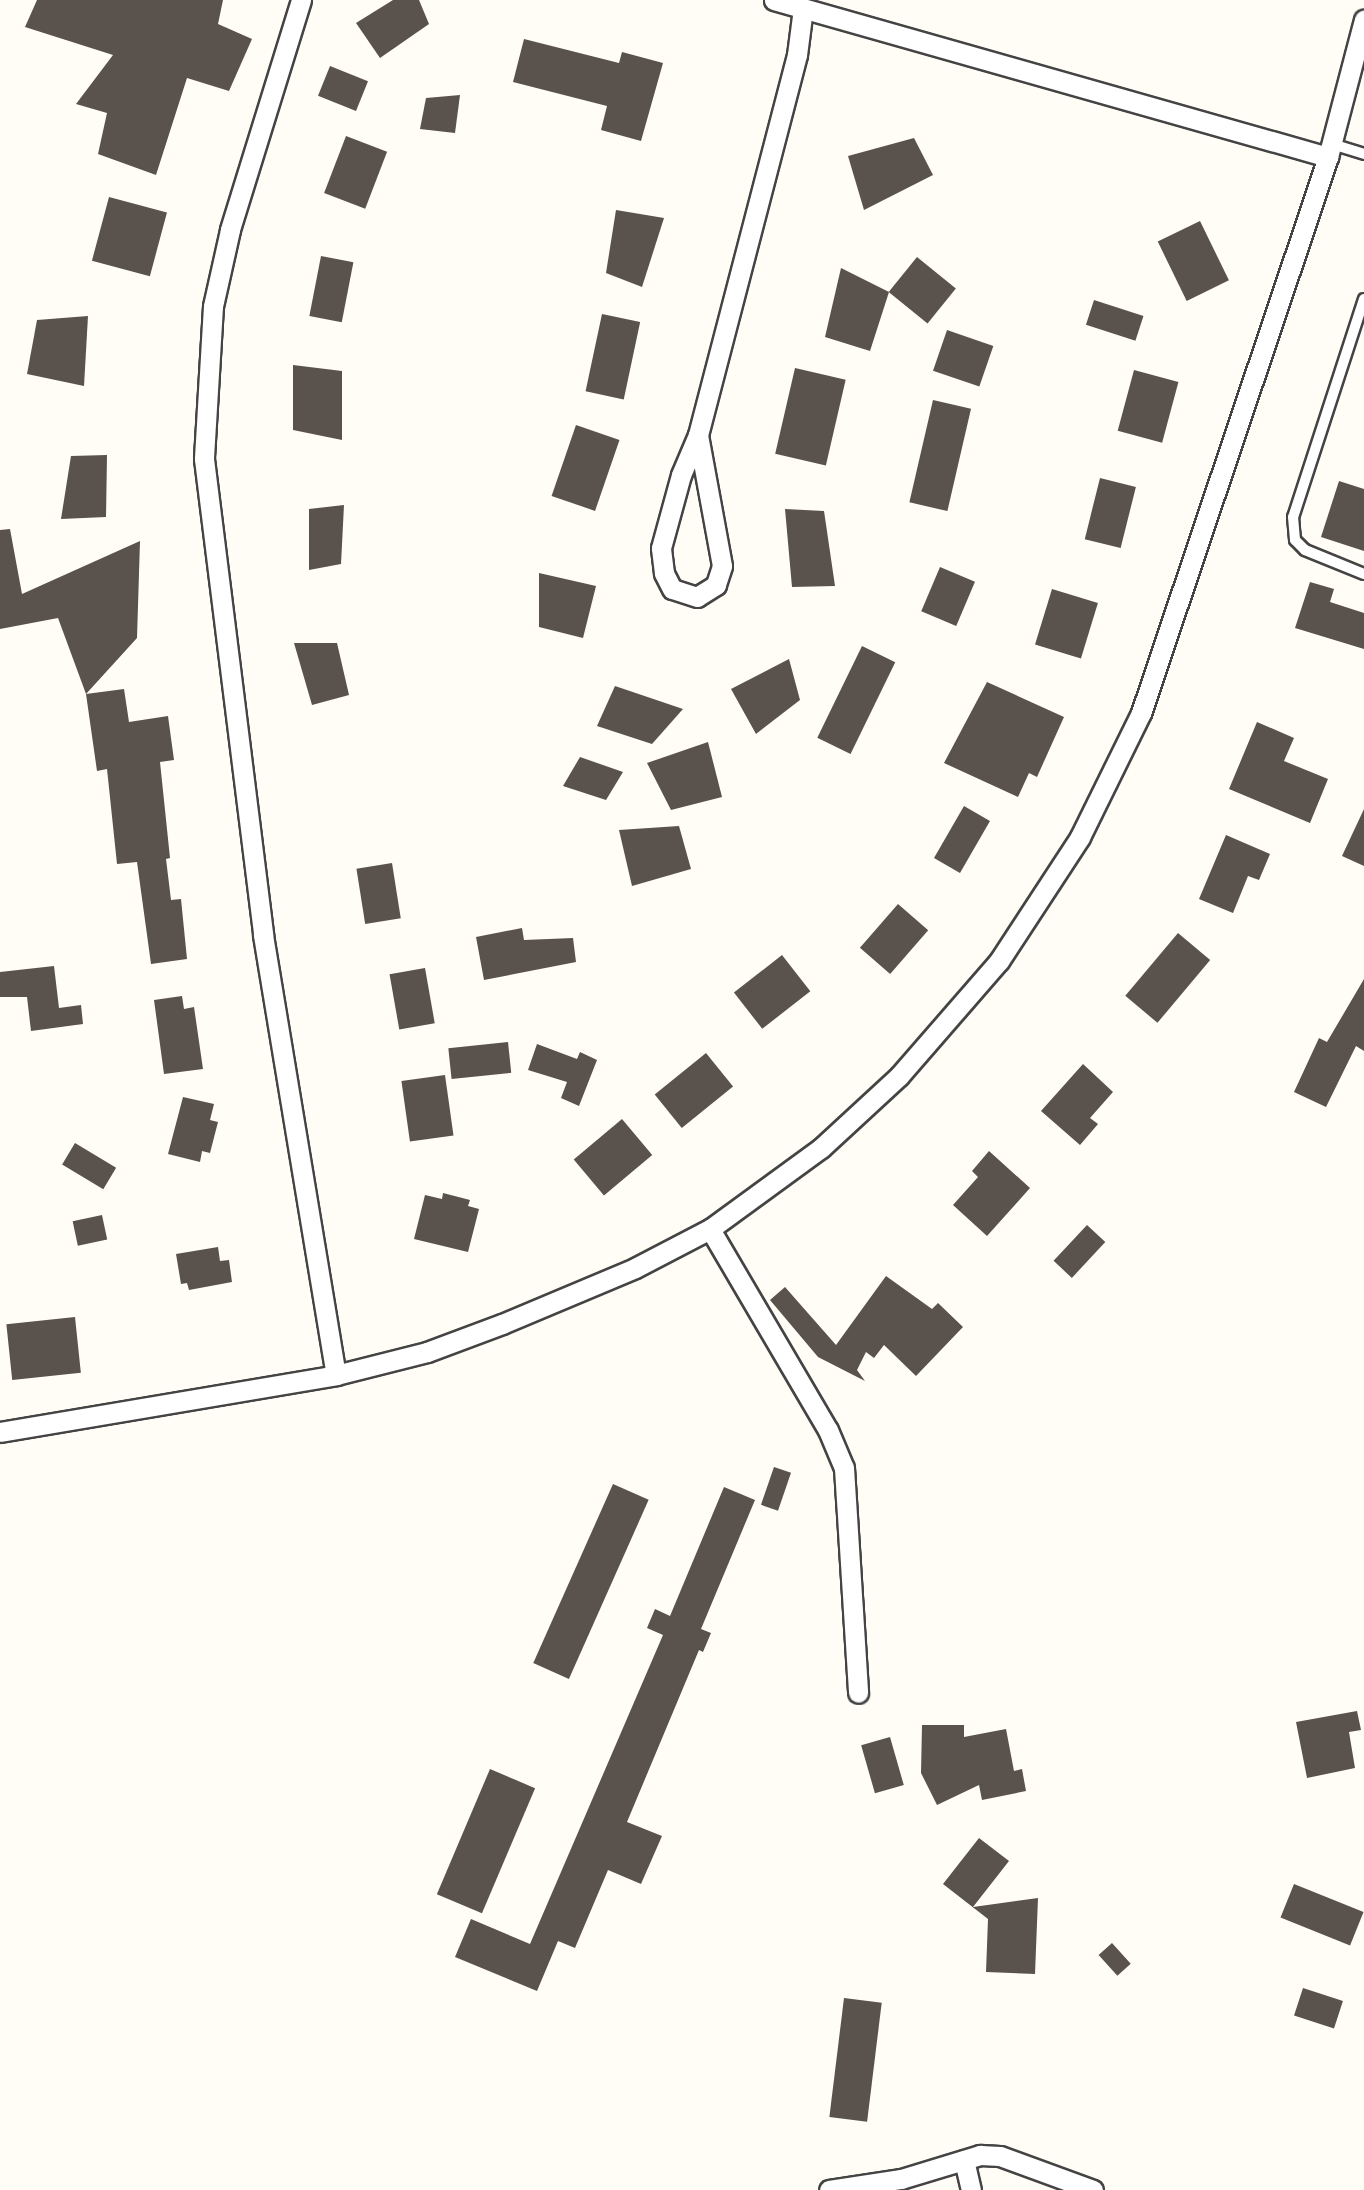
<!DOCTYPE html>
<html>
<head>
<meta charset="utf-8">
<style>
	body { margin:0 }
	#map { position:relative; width:1364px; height:2190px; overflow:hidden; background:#fffdf5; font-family:"Zilla Slab",serif }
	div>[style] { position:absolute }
	.building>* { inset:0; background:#5a524d; transform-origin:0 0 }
	.roads { filter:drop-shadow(2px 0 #444) drop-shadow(-2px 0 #444) drop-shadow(0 2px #444) drop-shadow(0 -2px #444) }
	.lane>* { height:10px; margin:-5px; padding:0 5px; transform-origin:5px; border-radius:5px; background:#fff }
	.street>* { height:19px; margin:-9.5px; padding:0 9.5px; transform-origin:9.5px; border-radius:9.5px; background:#fff }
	span { translate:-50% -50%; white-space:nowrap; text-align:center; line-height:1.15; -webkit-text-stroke:7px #fff; paint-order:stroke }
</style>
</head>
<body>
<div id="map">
	<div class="building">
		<i style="clip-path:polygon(37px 0,223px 0,218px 24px,252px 39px,229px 91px,187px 78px,156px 175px,98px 154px,107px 113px,76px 104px,113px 55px,25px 27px)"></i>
		<i style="clip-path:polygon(393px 0,419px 0,429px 24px,380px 58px,356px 23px)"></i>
		<i style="clip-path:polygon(524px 39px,619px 63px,622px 52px,663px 63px,641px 141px,601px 130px,607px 106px,513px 82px)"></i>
		<i style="left:330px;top:66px;width:41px;height:32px;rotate:22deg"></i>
		<i style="clip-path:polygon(460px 95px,455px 133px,420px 129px,426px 98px)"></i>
		<i style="left:346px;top:136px;width:44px;height:61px;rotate:21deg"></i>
		<i style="clip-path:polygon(914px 138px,933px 175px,864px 210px,848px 156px)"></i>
		<i style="left:109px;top:197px;width:60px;height:66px;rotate:15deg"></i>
		<i style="clip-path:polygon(616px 210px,664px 218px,642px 287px,606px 273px)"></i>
		<i style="left:1200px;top:221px;width:66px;height:47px;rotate:64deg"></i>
		<i style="left:321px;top:256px;width:33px;height:61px;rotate:11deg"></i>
		<i style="left:917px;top:257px;width:50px;height:45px;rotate:39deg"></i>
		<i style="clip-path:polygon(841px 268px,889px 292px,870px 351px,825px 337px)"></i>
		<i style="left:1094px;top:300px;width:52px;height:26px;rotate:18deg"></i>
		<i style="left:602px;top:314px;width:39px;height:79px;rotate:12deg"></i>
		<i style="clip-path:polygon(88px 316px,84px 386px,27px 374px,37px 320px)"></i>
		<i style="left:947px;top:330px;width:49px;height:43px;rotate:19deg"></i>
		<i style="clip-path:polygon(293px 365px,342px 371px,342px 440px,293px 430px)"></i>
		<i style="left:795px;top:368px;width:52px;height:88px;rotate:13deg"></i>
		<i style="left:1134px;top:370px;width:46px;height:63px;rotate:15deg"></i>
		<i style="left:933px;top:400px;width:39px;height:105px;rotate:13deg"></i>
		<i style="left:576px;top:425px;width:46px;height:75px;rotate:19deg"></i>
		<i style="clip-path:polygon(107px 455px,106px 517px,61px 519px,71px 456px)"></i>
		<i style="left:1100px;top:478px;width:37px;height:63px;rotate:14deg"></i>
		<i style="clip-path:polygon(1339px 481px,1364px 489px,1364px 551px,1321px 537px)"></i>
		<i style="clip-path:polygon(344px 505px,341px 564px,309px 570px,309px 509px)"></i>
		<i style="clip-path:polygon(785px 509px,824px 511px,835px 586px,792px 587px)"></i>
		<i style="clip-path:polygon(10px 529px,22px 594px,140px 541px,137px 638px,86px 694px,58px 618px,0 629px,0 530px)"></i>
		<i style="left:940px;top:567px;width:38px;height:48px;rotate:23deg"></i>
		<i style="clip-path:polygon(539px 573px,596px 586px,583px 638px,539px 627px)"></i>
		<i style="clip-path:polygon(1310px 582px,1334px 589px,1330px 602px,1364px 613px,1364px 649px,1295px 628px)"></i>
		<i style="left:1052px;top:589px;width:48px;height:58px;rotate:17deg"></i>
		<i style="clip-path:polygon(294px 643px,337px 643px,349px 695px,312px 705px)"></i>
		<i style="left:862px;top:646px;width:37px;height:102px;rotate:26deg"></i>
		<i style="clip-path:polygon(789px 659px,800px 700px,756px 734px,731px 689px)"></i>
		<i style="clip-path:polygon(987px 682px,1064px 717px,1037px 777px,1029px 773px,1018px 797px,944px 763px)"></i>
		<i style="clip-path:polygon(615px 686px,683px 709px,652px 744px,597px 726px)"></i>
		<i style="clip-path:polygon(124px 689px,129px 722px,168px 716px,174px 760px,160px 762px,170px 858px,166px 859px,171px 900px,181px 899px,187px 959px,151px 964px,137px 862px,117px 864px,107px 769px,97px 771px,86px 694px)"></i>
		<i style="clip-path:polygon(1257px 722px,1294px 738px,1284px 761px,1328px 779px,1310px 823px,1229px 789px)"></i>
		<i style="clip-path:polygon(708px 742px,722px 797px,671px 810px,647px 763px)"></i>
		<i style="clip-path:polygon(580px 757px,623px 772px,606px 800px,563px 786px)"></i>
		<i style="left:964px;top:806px;width:30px;height:60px;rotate:30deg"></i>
		<i style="clip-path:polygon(1364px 809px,1364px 866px,1342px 856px)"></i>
		<i style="clip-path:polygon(679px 826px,691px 869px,632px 886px,619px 830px)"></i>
		<i style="clip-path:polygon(1226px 835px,1270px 854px,1259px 880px,1248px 876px,1233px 913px,1199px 899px)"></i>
		<i style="left:392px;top:863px;width:56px;height:36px;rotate:81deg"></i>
		<i style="left:898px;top:904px;width:40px;height:58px;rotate:41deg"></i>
		<i style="clip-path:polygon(522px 928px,524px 940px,573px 938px,576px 962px,484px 980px,476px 937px)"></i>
		<i style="left:1178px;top:933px;width:42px;height:82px;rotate:40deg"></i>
		<i style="left:782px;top:955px;width:46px;height:61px;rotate:52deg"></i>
		<i style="clip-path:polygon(54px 966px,59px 1008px,81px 1005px,83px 1024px,31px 1031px,27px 997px,0 997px,0 972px)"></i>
		<i style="left:425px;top:968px;width:56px;height:36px;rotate:80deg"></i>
		<i style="clip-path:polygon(1364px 979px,1364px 1051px,1356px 1046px,1326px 1107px,1294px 1092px,1319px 1038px,1327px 1042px)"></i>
		<i style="clip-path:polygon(182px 996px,184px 1009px,194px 1007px,203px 1069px,164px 1074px,154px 1000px)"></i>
		<i style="left:508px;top:1042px;width:31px;height:60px;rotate:84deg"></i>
		<i style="clip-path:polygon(537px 1044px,577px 1059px,580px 1052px,597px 1060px,579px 1106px,561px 1098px,567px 1082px,528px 1070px)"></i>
		<i style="left:706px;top:1053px;width:43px;height:66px;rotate:51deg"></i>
		<i style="clip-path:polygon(1083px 1064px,1113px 1092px,1090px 1118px,1098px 1124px,1080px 1145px,1041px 1111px)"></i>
		<i style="left:445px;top:1075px;width:61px;height:44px;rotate:82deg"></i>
		<i style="clip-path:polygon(183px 1097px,214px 1104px,210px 1120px,218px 1122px,210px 1153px,202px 1151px,200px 1162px,168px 1154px)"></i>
		<i style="left:622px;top:1119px;width:47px;height:63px;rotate:50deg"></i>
		<i style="left:75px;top:1143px;width:48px;height:25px;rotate:31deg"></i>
		<i style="clip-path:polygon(989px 1151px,1030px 1188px,987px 1236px,953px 1205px,978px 1177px,972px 1171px)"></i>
		<i style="clip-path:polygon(443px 1193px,470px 1200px,468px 1206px,479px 1209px,468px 1252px,414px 1239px,425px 1195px,442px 1199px)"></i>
		<i style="left:102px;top:1215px;width:25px;height:30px;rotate:78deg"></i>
		<i style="left:1087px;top:1225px;width:25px;height:49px;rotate:43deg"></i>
		<i style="clip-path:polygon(218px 1247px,220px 1261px,229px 1260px,232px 1282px,189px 1290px,187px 1283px,181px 1284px,176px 1254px)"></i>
		<i style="clip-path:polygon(886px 1276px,932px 1309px,938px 1303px,963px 1327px,916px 1376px,884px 1345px,874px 1358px,866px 1352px,857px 1370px,865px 1381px,818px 1357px,770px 1300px,785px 1287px,836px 1345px)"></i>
		<i style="left:75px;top:1317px;width:56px;height:69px;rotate:84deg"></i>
		<i style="left:774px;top:1467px;width:18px;height:40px;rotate:19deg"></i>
		<i style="left:613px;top:1484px;width:39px;height:196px;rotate:24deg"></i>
		<i style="clip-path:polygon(724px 1487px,755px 1500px,701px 1629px,711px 1633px,703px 1652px,699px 1650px,627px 1822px,662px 1836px,641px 1884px,608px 1870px,575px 1948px,558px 1941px,537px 1991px,455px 1957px,471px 1919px,530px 1944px,663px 1635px,647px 1628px,655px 1609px,670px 1616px)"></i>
		<i style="clip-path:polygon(1357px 1711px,1361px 1730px,1349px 1732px,1355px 1768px,1307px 1778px,1296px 1722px)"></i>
		<i style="clip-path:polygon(922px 1725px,964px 1725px,964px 1737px,1006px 1729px,1014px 1771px,1022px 1769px,1026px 1791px,982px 1800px,979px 1785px,937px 1805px,921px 1773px)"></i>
		<i style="left:890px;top:1737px;width:50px;height:30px;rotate:74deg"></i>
		<i style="left:490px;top:1769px;width:49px;height:136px;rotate:23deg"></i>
		<i style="clip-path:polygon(979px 1838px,1009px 1861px,973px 1907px,1038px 1898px,1035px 1974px,986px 1972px,988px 1919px,943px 1884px)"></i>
		<i style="left:1294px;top:1884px;width:75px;height:36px;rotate:22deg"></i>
		<i style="left:1112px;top:1943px;width:28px;height:18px;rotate:48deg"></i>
		<i style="left:1303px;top:1988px;width:42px;height:29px;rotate:18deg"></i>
		<i style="left:844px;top:1998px;width:38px;height:120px;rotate:7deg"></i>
	</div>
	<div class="roads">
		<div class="lane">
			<i style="left:1332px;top:144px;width:34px;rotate:17deg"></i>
			<i style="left:1364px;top:299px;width:229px;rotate:108deg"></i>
			<i style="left:1293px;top:517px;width:23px;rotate:85deg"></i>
			<i style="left:1295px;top:540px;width:14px;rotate:45deg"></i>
			<i style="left:1305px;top:550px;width:64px;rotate:22.1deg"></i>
		</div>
		<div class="street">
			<i style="left:301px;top:0;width:241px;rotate:107.2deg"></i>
			<i style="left:230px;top:230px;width:78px;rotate:102.6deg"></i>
			<i style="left:213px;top:306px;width:153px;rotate:93.4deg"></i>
			<i style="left:204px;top:459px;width:480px;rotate:82.9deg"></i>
			<i style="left:263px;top:935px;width:446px;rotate:80.6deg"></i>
			<i style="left:774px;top:0;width:576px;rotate:15.82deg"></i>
			<i style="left:698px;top:435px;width:133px;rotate:79.6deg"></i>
			<i style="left:722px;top:566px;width:20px;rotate:108deg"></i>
			<i style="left:716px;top:585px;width:22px;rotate:148deg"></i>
			<i style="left:697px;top:597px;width:26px;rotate:-162deg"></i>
			<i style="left:672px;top:589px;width:18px;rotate:-117deg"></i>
			<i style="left:664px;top:573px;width:25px;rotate:-97deg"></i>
			<i style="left:661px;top:548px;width:76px;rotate:-74.7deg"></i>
			<i style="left:681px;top:475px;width:43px;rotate:-67deg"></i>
			<i style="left:698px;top:435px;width:393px;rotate:-75.4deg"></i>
			<i style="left:797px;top:55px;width:47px;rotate:-82.7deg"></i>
			<i style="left:710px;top:1229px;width:233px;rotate:59.6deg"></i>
			<i style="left:828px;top:1430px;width:41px;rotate:67.2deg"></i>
			<i style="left:844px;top:1468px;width:225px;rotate:86.4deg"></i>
			<i style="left:0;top:1432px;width:341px;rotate:-9.6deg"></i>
			<i style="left:336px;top:1375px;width:94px;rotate:-14.2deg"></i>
			<i style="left:427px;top:1352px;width:80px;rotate:-20.5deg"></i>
			<i style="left:502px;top:1324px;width:144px;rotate:-22.8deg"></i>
			<i style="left:635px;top:1268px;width:85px;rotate:-27.5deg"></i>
			<i style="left:710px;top:1229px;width:137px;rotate:-36.1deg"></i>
			<i style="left:821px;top:1148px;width:106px;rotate:-42.7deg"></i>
			<i style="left:899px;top:1076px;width:152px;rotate:-49deg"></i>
			<i style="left:999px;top:961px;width:148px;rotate:-56.8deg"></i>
			<i style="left:1080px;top:837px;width:138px;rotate:-63.8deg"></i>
			<i style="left:1141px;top:713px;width:587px;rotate:-71.41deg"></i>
			<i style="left:1328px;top:157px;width:142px;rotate:-75.3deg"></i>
			<i style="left:964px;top:2160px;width:31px;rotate:77deg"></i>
			<i style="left:829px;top:2190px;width:73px;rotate:-8.7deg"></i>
			<i style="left:901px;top:2179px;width:83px;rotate:-16.9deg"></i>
			<i style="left:980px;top:2155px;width:20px;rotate:3deg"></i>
			<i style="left:1000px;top:2156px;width:99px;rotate:20.1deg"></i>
		</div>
	</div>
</div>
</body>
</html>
